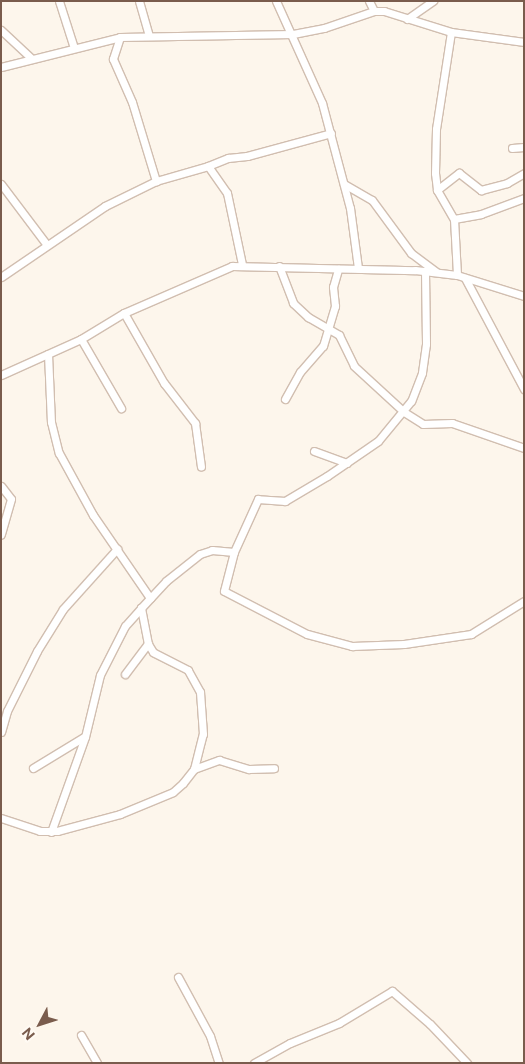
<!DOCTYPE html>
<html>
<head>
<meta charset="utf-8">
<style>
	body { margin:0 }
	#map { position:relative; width:525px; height:1064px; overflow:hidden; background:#fdf6ec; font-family:"Public Sans",sans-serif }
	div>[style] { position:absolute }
	.roads { filter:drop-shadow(1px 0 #d1beb0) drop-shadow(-1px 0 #d1beb0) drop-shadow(0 1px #d1beb0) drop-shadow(0 -1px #d1beb0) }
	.street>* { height:7px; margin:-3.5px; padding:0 3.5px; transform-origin:3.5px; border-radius:3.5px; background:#fff }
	span { translate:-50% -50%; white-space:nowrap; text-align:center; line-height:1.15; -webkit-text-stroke:4.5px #fffaf3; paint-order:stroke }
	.frame { position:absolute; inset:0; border:2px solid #7a5c4d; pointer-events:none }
	.north { position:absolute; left:15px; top:999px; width:50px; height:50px; -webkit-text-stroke:4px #fffaf3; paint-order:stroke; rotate:230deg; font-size:14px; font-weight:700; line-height:20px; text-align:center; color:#7a5c4d }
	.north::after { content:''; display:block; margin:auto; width:18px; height:22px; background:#7a5c4d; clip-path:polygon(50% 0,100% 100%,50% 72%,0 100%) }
</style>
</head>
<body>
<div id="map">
	<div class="roads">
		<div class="street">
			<i style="left:59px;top:1px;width:49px;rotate:72.3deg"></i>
			<i style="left:139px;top:1px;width:36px;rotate:74deg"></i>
			<i style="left:276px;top:1px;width:112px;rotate:65.7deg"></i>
			<i style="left:322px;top:103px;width:109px;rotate:75.1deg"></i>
			<i style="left:350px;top:208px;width:61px;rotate:82.4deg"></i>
			<i style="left:369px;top:1px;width:11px;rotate:63deg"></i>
			<i style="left:407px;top:19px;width:32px;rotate:-35deg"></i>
			<i style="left:1px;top:30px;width:41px;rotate:43deg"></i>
			<i style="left:451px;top:32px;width:98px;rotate:98.8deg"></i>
			<i style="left:436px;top:129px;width:44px;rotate:91.3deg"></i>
			<i style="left:435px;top:173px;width:17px;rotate:83deg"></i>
			<i style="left:437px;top:190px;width:34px;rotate:60deg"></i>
			<i style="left:454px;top:219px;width:56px;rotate:86.9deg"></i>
			<i style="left:120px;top:37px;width:23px;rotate:108deg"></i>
			<i style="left:113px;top:59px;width:47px;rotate:66.2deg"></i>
			<i style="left:132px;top:102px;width:83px;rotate:73.1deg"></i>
			<i style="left:1px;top:67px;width:123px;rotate:-14.1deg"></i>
			<i style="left:120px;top:37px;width:173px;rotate:-1deg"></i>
			<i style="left:293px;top:34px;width:32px;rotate:-11deg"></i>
			<i style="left:324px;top:28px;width:53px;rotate:-18.8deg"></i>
			<i style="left:374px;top:11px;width:10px"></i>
			<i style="left:384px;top:11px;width:70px;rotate:17.4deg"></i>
			<i style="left:451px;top:32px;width:74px;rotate:7.8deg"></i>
			<i style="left:512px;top:148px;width:12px;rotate:-5deg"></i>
			<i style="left:208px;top:166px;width:22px;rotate:-22deg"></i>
			<i style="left:228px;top:158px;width:19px;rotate:-6deg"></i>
			<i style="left:247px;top:156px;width:87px;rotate:-15.3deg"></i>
			<i style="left:1px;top:184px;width:76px;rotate:53deg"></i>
			<i style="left:344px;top:184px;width:32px;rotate:30deg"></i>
			<i style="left:372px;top:200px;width:66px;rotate:53.7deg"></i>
			<i style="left:411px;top:253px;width:31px;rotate:37deg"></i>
			<i style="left:437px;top:190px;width:28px;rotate:-38deg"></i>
			<i style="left:459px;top:173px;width:28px;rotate:38deg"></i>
			<i style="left:481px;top:190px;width:27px;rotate:-15deg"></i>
			<i style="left:507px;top:183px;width:20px;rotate:-30deg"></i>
			<i style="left:454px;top:219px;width:27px;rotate:-10deg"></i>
			<i style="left:481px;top:214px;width:46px;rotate:-20.4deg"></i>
			<i style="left:279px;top:266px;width:40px;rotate:69deg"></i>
			<i style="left:293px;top:303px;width:21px;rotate:43deg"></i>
			<i style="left:308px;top:317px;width:36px;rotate:30deg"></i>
			<i style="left:339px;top:335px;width:34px;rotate:64deg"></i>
			<i style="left:354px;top:366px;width:68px;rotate:42.6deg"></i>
			<i style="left:404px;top:412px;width:22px;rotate:32deg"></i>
			<i style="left:423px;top:424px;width:29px;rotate:-2deg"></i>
			<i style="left:452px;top:423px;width:76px;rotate:19.1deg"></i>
			<i style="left:425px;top:271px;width:73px;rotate:89.2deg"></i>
			<i style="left:426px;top:344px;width:29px;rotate:98deg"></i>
			<i style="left:422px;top:373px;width:30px;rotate:111deg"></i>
			<i style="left:411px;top:401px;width:52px;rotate:129.5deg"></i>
			<i style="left:378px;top:441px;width:62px;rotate:145.5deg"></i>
			<i style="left:327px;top:476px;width:49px;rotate:149.2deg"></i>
			<i style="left:285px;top:501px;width:27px;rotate:-176deg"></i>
			<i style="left:258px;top:499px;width:58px;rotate:114.4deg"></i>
			<i style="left:234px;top:552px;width:40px;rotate:104.4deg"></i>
			<i style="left:224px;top:591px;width:93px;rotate:27.4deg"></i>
			<i style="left:307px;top:634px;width:47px;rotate:14.9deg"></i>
			<i style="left:352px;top:646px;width:52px;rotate:-2.2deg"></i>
			<i style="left:404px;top:644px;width:68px;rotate:-8.5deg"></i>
			<i style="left:471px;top:634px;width:62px;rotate:-31.9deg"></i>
			<i style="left:1px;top:277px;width:126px;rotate:-34.3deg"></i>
			<i style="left:105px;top:206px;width:57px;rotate:-26.1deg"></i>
			<i style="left:156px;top:181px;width:54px;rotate:-16.1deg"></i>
			<i style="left:208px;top:166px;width:33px;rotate:55deg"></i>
			<i style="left:227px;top:193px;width:73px;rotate:78.1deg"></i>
			<i style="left:465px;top:278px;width:126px;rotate:62deg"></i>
			<i style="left:124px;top:313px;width:81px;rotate:60.3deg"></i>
			<i style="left:164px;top:383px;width:51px;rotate:52.2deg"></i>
			<i style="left:195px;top:423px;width:44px;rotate:82.2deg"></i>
			<i style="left:81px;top:339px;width:80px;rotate:59.9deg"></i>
			<i style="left:48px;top:354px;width:68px;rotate:87.5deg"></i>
			<i style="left:51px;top:422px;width:32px;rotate:76deg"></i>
			<i style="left:59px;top:453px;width:71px;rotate:61.3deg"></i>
			<i style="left:93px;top:515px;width:101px;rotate:55.5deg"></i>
			<i style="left:1px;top:375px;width:88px;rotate:-24.2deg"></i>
			<i style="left:81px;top:339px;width:50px;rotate:-31.2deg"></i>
			<i style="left:124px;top:313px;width:118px;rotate:-23.5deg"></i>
			<i style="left:232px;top:266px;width:183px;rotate:1.3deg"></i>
			<i style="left:415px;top:270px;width:42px;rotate:6.8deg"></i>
			<i style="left:457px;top:275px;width:70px;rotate:17.4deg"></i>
			<i style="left:285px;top:399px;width:31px;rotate:-61deg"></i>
			<i style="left:300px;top:372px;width:35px;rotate:-49deg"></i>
			<i style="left:323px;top:346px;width:42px;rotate:-73.3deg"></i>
			<i style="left:335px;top:306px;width:19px;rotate:-96deg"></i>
			<i style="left:333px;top:287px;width:19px;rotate:-74deg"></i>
			<i style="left:314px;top:451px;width:35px;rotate:20deg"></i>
			<i style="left:1px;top:486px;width:16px;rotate:52deg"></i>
			<i style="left:11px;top:499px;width:37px;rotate:106deg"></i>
			<i style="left:125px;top:674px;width:38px;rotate:-53deg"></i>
			<i style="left:1px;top:732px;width:22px;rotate:-74deg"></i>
			<i style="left:7px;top:711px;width:67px;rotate:-63.4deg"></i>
			<i style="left:37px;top:651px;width:49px;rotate:-58.2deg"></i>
			<i style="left:63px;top:609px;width:81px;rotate:-48deg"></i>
			<i style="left:33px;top:768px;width:60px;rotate:-31.3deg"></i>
			<i style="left:194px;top:769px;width:27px;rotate:-20deg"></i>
			<i style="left:219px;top:760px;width:31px;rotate:17deg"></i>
			<i style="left:249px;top:769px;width:25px;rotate:-2deg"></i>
			<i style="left:1px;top:818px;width:41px;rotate:18.4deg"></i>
			<i style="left:40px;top:831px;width:17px"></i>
			<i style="left:57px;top:831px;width:65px;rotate:-15.1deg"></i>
			<i style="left:120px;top:814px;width:57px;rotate:-22.5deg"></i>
			<i style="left:173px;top:792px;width:13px;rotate:-42deg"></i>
			<i style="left:183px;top:783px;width:18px;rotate:-52deg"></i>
			<i style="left:194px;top:769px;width:36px;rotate:-76deg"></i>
			<i style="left:203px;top:734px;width:42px;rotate:-94.1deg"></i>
			<i style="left:200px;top:692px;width:25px;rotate:-119deg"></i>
			<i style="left:188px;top:670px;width:39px;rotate:-153deg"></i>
			<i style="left:153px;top:652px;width:9px;rotate:-122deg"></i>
			<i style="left:148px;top:644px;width:37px;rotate:-101deg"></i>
			<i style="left:141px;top:608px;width:37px;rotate:-47deg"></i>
			<i style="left:166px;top:581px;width:43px;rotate:-38.5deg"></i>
			<i style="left:200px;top:554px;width:13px;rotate:-18deg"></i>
			<i style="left:212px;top:550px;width:22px;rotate:5deg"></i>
			<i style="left:51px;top:832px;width:101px;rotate:-70.3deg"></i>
			<i style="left:85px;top:737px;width:64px;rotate:-76.4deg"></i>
			<i style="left:100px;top:675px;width:55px;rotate:-63deg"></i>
			<i style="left:125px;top:626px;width:24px;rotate:-48deg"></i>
			<i style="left:178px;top:977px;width:67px;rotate:61.5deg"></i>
			<i style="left:210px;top:1036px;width:28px;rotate:72deg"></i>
			<i style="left:81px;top:1035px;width:32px;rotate:60deg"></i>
			<i style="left:254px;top:1063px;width:41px;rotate:-29.1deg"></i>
			<i style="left:290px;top:1043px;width:53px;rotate:-22.2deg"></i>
			<i style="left:339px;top:1023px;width:62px;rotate:-31.1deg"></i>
			<i style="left:392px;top:991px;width:50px;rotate:41deg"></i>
			<i style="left:430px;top:1024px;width:54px;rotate:46.5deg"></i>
		</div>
	</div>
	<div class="frame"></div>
	<div class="north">N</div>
</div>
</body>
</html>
